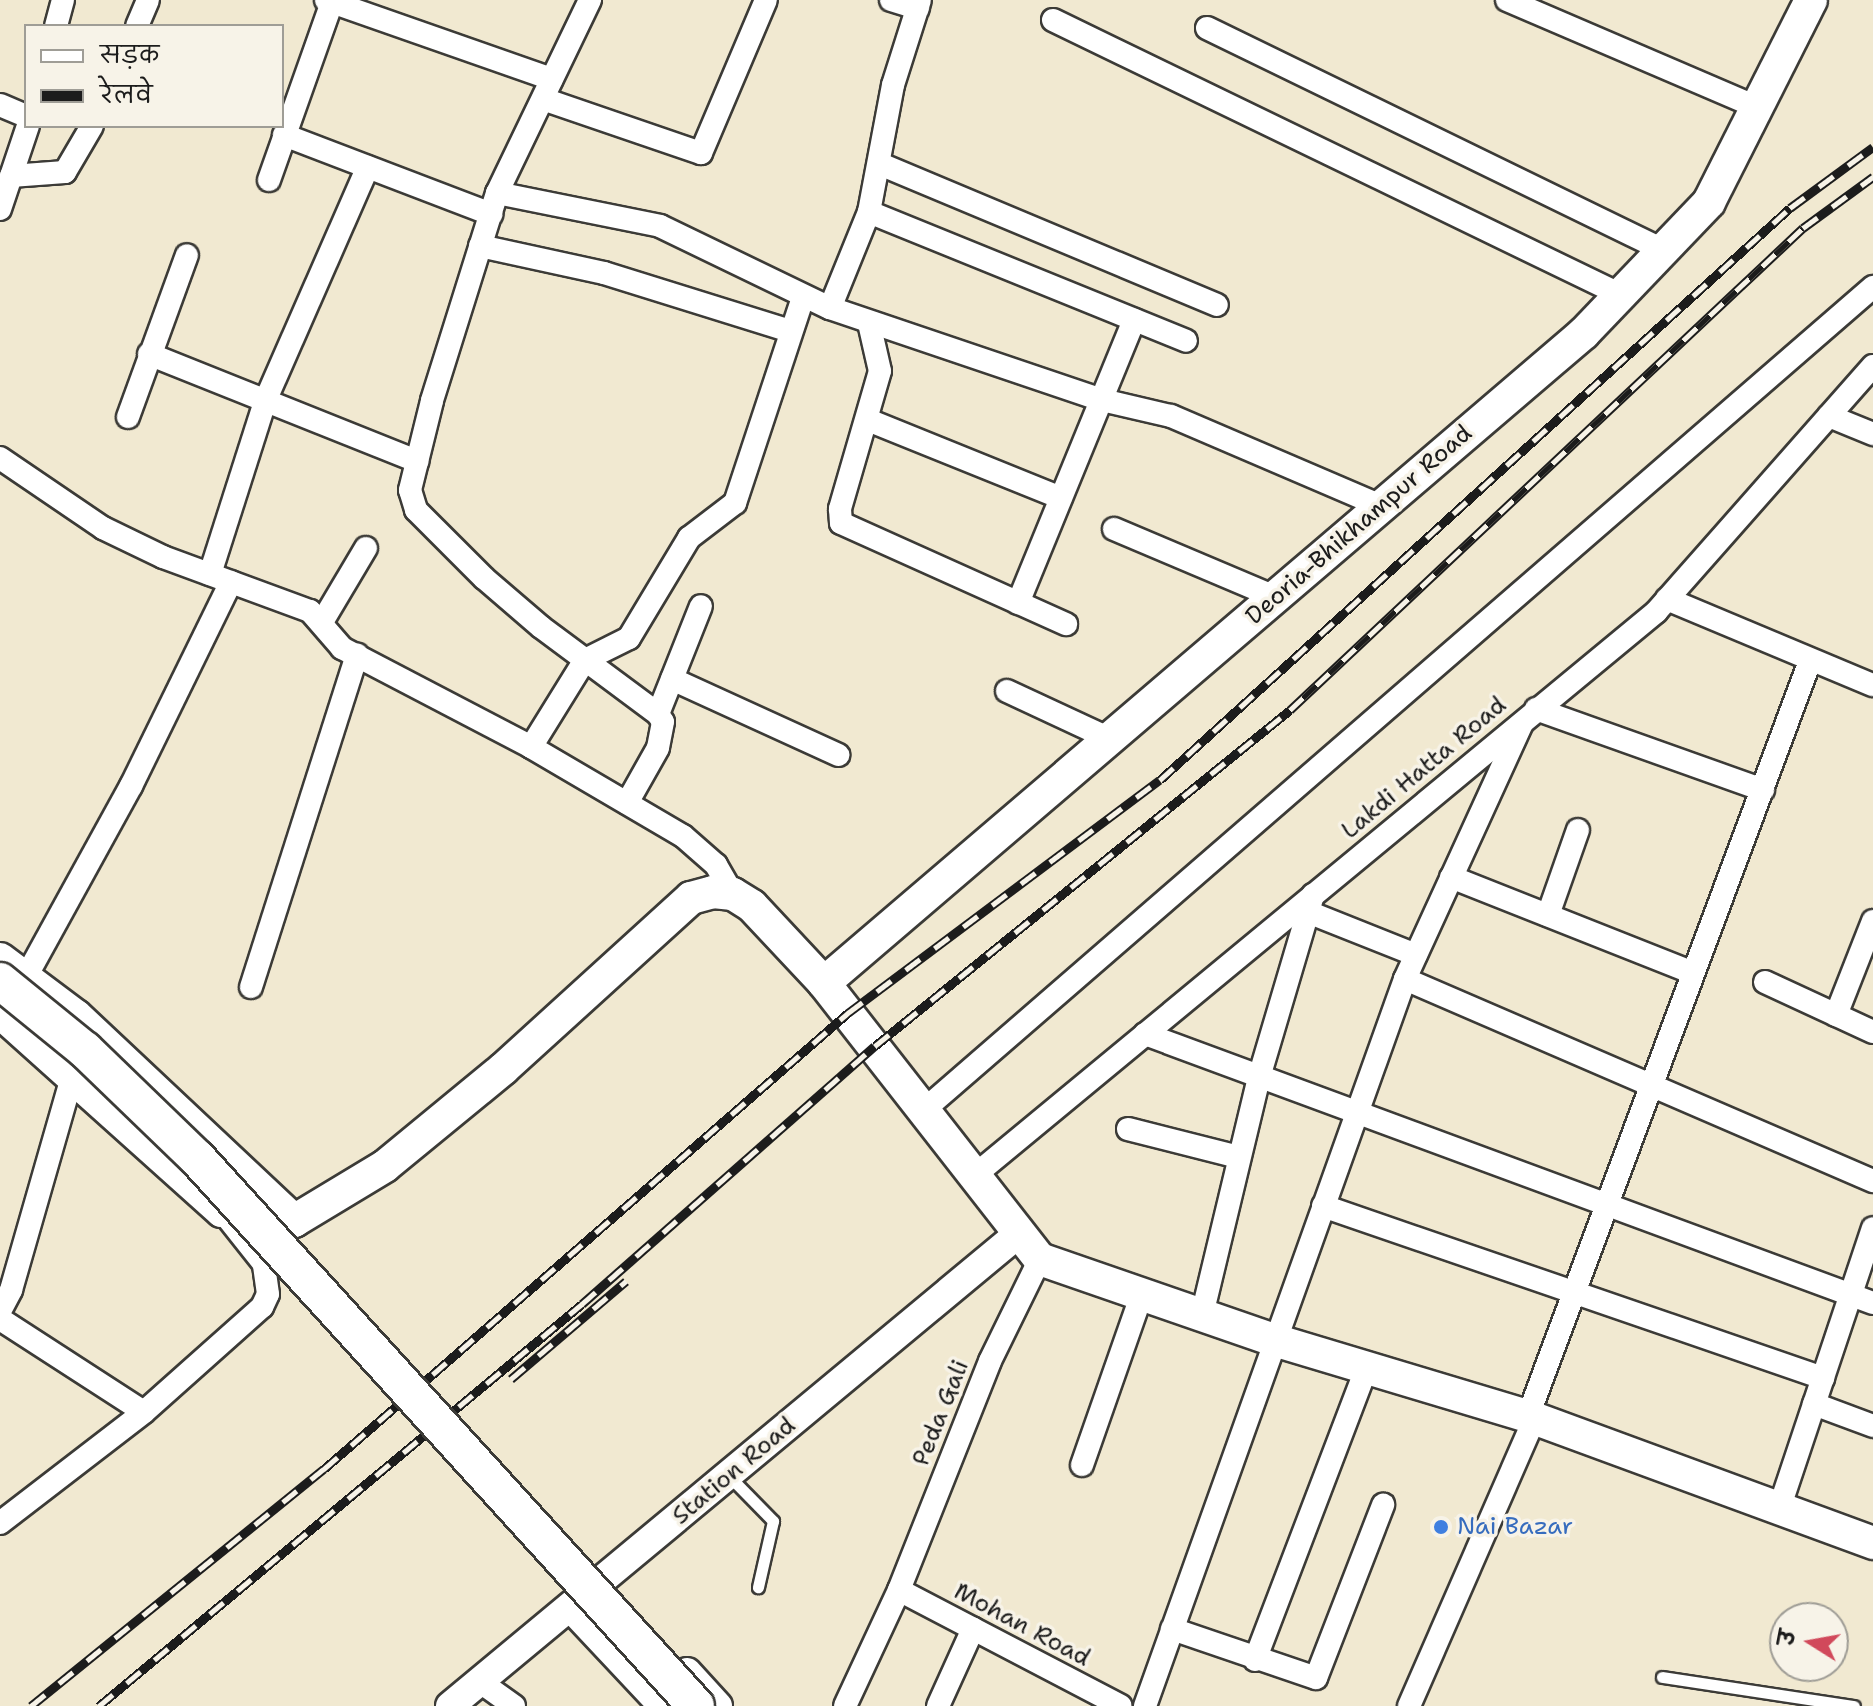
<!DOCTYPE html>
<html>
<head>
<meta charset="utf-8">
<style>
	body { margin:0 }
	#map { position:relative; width:1873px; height:1706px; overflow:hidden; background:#f1e9d1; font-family:"Shantell Sans","Playpen Sans Deva",sans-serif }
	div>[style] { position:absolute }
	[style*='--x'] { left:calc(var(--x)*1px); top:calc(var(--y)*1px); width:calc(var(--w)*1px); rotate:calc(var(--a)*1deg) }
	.roads { filter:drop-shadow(2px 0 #3c3b37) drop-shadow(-2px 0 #3c3b37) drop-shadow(0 2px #3c3b37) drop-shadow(0 -2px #3c3b37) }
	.service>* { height:11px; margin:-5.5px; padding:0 5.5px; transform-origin:5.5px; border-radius:5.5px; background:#fff }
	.minor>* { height:22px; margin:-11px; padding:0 11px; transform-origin:11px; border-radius:11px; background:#fff }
	.tertiary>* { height:28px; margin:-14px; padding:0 14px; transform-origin:14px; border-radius:14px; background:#fff }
	.secondary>* { height:32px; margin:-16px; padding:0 16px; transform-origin:16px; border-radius:16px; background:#fff }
	.rail>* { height:9px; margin-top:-4.5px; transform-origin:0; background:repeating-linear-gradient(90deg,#f7f3e8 0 18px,#1c1c1c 0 36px); box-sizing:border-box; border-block:2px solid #1c1c1c }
	.bridges { filter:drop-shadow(2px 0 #3c3b37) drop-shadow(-2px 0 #3c3b37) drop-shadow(0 2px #3c3b37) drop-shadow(0 -2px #3c3b37) }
	.primary-bridge>* { height:36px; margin:-18px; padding:0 18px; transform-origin:18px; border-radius:18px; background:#fff }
	.dots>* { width:22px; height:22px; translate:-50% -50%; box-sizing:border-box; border:4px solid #f7f3e8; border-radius:50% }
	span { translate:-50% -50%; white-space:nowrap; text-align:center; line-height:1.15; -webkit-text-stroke:7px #f7f3e8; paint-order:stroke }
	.street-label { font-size:24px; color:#1c1c1c }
	.shop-label { font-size:24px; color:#366cbe }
	.left { translate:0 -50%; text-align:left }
	.legend { position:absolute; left:24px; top:24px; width:260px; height:104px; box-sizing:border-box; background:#f7f3e8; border:2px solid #9f9d96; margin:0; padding:10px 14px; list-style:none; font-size:24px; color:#1c1c1c }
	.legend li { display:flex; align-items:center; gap:16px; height:40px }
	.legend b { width:40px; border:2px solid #9f9d96 }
	.north { position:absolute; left:1769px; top:1602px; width:80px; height:80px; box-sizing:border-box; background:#f7f3e8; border:2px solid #9f9d96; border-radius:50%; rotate:281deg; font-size:22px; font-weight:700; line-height:32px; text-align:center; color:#1c1c1c }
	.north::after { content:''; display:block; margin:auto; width:28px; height:36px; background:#d1495b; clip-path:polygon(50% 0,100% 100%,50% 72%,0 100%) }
</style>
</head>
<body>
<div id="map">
	<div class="roads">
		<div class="service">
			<i style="--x:729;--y:1476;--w:63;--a:45.6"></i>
			<i style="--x:773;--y:1521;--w:68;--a:102.8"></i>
			<i style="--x:1662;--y:1677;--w:194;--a:8.6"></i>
		</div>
		<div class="minor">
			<i style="--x:326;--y:0;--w:239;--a:19.3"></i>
			<i style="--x:590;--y:0;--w:214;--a:115.7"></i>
			<i style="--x:497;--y:193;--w:218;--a:107.4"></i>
			<i style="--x:432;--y:401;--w:92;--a:103.9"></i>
			<i style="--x:410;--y:490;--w:21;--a:73"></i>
			<i style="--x:416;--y:510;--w:96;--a:45"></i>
			<i style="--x:484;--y:578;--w:75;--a:40.7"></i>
			<i style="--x:541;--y:627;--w:146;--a:36.6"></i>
			<i style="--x:658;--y:714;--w:9;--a:58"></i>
			<i style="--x:663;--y:722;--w:26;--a:101"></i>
			<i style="--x:658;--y:748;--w:63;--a:119.4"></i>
			<i style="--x:891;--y:0;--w:28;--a:17"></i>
			<i style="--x:1507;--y:0;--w:272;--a:23.2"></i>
			<i style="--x:1053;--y:20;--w:631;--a:25.83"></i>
			<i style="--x:56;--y:26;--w:27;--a:-75"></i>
			<i style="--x:137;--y:26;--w:28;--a:-67"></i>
			<i style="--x:1207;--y:28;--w:507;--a:25.96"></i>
			<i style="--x:543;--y:99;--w:167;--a:18.9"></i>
			<i style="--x:701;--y:153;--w:166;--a:-67"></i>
			<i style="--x:0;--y:105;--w:28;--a:23"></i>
			<i style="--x:284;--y:135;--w:222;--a:20.9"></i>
			<i style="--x:880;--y:164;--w:365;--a:22.7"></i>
			<i style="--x:11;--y:176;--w:54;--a:-4.2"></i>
			<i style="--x:65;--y:172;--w:53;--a:-59.6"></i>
			<i style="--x:269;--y:180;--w:189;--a:-70.5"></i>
			<i style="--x:497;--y:193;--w:166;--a:11.4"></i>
			<i style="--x:660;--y:226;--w:189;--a:25.8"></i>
			<i style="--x:830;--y:308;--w:287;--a:18.7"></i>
			<i style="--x:1102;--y:400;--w:71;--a:13.1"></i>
			<i style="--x:1171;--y:416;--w:228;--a:23.2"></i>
			<i style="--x:0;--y:209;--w:88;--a:-71.4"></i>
			<i style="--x:869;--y:212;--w:342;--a:22.1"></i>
			<i style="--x:480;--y:246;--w:127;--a:12.3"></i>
			<i style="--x:604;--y:273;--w:195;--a:17.3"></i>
			<i style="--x:830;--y:308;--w:104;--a:-67.9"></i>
			<i style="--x:869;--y:212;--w:129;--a:-79.3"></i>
			<i style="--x:893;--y:85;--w:89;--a:-72.4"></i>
			<i style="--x:869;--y:323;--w:49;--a:77.1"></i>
			<i style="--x:880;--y:371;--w:144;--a:106.2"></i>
			<i style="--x:840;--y:509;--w:14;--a:86"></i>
			<i style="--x:841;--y:523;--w:247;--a:24.2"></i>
			<i style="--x:149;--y:354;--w:289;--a:21.8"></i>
			<i style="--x:1829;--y:416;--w:48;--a:22.2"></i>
			<i style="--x:128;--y:417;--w:172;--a:-70"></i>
			<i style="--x:868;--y:420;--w:208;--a:22"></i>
			<i style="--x:0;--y:458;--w:125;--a:34.2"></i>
			<i style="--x:103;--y:528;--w:67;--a:25.8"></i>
			<i style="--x:163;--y:557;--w:157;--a:20.2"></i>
			<i style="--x:310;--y:611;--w:49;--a:49.1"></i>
			<i style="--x:342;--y:648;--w:213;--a:27.6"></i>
			<i style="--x:531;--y:747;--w:176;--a:30.4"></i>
			<i style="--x:683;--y:836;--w:44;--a:41.3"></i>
			<i style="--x:716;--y:865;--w:34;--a:60"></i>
			<i style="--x:1114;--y:529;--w:175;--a:22.9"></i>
			<i style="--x:210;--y:574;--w:184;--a:-72.3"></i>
			<i style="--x:266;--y:399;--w:253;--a:-66.3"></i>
			<i style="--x:1667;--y:599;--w:223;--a:22.7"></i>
			<i style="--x:1018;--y:603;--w:306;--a:-67.7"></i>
			<i style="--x:322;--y:622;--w:86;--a:-59.3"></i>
			<i style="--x:672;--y:679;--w:183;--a:24.5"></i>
			<i style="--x:1007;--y:691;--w:114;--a:25"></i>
			<i style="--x:1536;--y:709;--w:241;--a:19.6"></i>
			<i style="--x:658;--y:714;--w:116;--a:-68.3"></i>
			<i style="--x:531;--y:747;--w:102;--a:-58.2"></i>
			<i style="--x:585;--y:660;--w:49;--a:-26.6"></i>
			<i style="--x:629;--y:638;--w:117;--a:-59"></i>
			<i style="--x:689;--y:538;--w:58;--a:-37.3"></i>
			<i style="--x:735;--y:503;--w:217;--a:-71.7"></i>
			<i style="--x:1451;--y:877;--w:260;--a:21.6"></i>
			<i style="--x:1308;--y:912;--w:116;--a:21.7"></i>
			<i style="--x:1548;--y:915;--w:90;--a:-70.6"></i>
			<i style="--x:27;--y:975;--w:216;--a:-61.2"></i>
			<i style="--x:131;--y:786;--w:227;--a:-63.9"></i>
			<i style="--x:1405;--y:979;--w:510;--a:23.35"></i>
			<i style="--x:1765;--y:982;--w:119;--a:24.8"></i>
			<i style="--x:251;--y:987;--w:349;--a:-72.3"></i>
			<i style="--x:1836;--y:1015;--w:101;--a:-68.5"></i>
			<i style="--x:1145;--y:1034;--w:776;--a:20.28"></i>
			<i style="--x:925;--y:1109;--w:1255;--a:-40.93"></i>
			<i style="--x:1128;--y:1129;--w:114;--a:14.2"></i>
			<i style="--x:975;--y:1175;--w:884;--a:-39.58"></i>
			<i style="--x:1656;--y:612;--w:328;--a:-48.6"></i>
			<i style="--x:1323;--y:1206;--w:529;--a:18.98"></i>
			<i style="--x:0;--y:1311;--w:24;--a:-62"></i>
			<i style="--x:11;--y:1290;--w:222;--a:-74"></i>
			<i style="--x:1202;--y:1315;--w:248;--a:-76.5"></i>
			<i style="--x:1260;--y:1074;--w:187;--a:-73.5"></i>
			<i style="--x:0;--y:1319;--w:171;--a:32.9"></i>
			<i style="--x:1814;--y:1404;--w:63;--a:20.4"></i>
			<i style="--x:1528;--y:1416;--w:806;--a:-69.52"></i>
			<i style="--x:1082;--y:1465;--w:181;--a:-70.7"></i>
			<i style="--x:1779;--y:1509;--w:296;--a:-71.5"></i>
			<i style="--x:0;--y:1523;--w:182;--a:-37.6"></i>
			<i style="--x:144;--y:1412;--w:158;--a:-41.7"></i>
			<i style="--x:262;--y:1307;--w:14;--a:-65"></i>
			<i style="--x:268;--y:1294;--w:30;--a:-98"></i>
			<i style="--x:264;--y:1264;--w:68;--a:-128.4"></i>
			<i style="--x:899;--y:1590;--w:250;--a:27.6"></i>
			<i style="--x:1172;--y:1629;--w:152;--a:18.8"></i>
			<i style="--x:1316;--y:1678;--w:186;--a:-68.8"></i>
			<i style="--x:1255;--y:1660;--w:314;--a:-69.1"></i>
			<i style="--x:479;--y:1681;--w:43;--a:35.5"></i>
			<i style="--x:845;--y:1706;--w:128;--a:-65"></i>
			<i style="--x:899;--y:1590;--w:246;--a:-68.3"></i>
			<i style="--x:990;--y:1361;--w:114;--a:-63.9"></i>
			<i style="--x:938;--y:1706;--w:85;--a:-65.6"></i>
			<i style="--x:1145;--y:1706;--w:772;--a:-70.32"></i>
			<i style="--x:1405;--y:979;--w:281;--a:-65.4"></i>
			<i style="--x:1409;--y:1706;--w:314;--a:-66.4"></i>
		</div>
		<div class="tertiary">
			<i style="--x:570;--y:1607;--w:136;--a:46.8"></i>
			<i style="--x:687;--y:1672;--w:46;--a:47.6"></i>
			<i style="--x:450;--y:1706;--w:737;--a:-39.72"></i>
		</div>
		<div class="secondary">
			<i style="--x:0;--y:959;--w:95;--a:36.9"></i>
			<i style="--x:76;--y:1016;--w:299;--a:43.2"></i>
			<i style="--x:824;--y:983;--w:1000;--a:-40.54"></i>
			<i style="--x:1584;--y:333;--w:181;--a:-46.3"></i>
			<i style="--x:1709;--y:202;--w:226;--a:-63.2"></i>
			<i style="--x:0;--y:1012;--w:298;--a:41.9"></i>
			<i style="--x:222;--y:1211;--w:73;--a:7.9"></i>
			<i style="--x:294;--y:1221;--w:106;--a:-31.1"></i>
			<i style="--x:385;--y:1166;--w:153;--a:-39.4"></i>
			<i style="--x:503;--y:1069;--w:254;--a:-42.3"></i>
			<i style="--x:691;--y:898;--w:23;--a:-15"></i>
			<i style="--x:713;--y:892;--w:20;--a:6"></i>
			<i style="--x:733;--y:894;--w:22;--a:32"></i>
			<i style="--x:752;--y:906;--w:105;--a:46.9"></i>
			<i style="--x:824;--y:983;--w:350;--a:52"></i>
			<i style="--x:1040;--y:1259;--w:248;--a:19.1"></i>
			<i style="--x:1274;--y:1340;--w:265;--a:16.7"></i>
			<i style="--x:1528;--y:1416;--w:368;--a:20.2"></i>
		</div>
	</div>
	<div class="rail">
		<i style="--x:511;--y:1379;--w:151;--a:-40.4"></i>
		<i style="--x:31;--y:1706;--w:377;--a:-39"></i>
		<i style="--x:324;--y:1469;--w:695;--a:-41.03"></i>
		<i style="--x:848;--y:1013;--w:389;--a:-36.8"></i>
		<i style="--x:1160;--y:780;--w:851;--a:-42.24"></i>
		<i style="--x:1790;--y:208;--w:103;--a:-36.3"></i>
		<i style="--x:99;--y:1706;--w:628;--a:-39.77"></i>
		<i style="--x:582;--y:1304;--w:390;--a:-41.4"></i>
		<i style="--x:875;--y:1046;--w:534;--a:-38.99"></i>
		<i style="--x:1290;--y:710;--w:704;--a:-43.22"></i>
		<i style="--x:1803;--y:228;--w:87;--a:-36.1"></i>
	</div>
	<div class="bridges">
		<div class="primary-bridge">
			<i style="--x:0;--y:981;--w:109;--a:39.1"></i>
			<i style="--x:85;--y:1050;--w:156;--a:44"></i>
			<i style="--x:197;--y:1158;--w:741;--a:47.68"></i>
		</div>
	</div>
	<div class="dots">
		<i style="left:1441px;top:1527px;background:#3f7fe0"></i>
	</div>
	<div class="street-label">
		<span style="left:1359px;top:525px;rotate:-41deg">Deoria-Bhikhampur Road</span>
		<span style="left:1424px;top:768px;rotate:-40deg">Lakdi Hatta Road</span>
		<span style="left:941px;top:1413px;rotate:-68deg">Peda Gali</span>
		<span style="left:734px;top:1471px;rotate:-40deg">Station Road</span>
		<span style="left:1022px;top:1625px;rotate:28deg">Mohan Road</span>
	</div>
	<div class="shop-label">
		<span class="left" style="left:1457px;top:1527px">Nai Bazar</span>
	</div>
	<ul class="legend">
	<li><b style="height:10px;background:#fff"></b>सड़क</li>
	<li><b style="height:10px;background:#1c1c1c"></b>रेलवे</li>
	</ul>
	<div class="north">उ</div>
</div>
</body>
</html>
